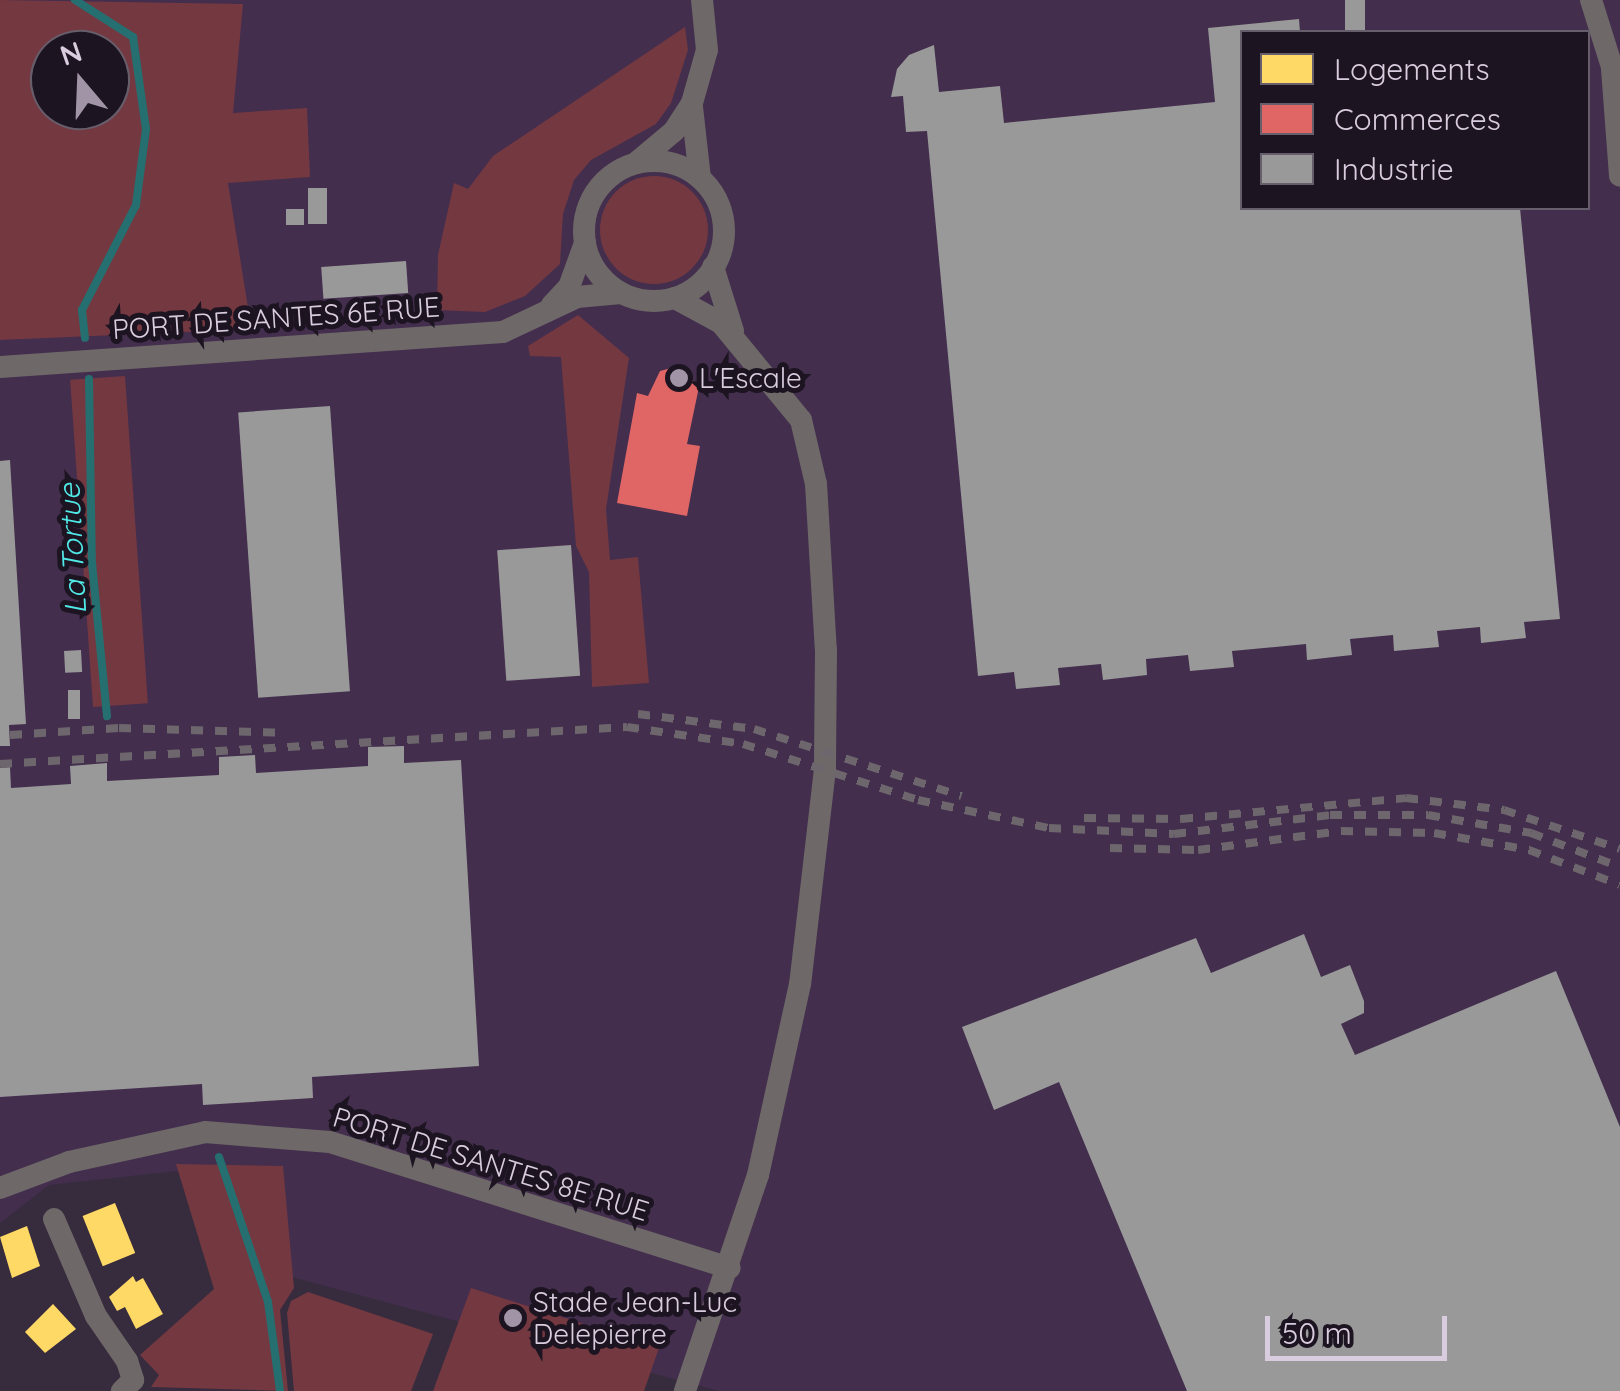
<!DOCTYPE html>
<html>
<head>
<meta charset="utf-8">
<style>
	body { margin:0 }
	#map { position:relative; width:1620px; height:1391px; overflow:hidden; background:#372c3d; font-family:Quicksand,sans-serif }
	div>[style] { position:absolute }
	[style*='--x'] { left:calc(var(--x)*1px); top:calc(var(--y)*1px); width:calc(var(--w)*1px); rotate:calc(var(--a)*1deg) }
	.built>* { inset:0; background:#432e4d }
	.green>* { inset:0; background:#743841; transform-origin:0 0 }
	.round { border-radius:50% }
	.homes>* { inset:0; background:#ffd966; transform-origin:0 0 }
	.shops>* { inset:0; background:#e06666 }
	.industry>* { inset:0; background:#999; transform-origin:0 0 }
	.stream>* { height:8px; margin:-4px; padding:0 4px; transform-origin:4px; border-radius:4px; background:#266f70 }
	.minor>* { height:22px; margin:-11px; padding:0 11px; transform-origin:11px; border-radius:11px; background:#6e6968 }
	.minor>.ring { margin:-11px; padding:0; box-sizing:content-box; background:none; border:22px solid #6e6968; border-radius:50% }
	.rail>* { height:8px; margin-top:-4px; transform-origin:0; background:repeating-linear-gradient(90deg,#6d666c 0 12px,transparent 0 24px) }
	.dots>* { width:28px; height:28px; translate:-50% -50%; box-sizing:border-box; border:5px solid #1c1420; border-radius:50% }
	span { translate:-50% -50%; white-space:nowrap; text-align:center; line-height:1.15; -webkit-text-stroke:10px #1c1420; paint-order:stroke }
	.street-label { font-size:28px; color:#d8ccde }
	.poi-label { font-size:28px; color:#d8ccde }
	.left { translate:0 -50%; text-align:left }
	.water-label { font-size:30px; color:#51e9e7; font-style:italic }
	.legend { position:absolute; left:1240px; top:30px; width:350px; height:180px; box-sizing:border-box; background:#1c1420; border:2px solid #675e6c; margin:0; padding:12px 18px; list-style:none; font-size:30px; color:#d8ccde }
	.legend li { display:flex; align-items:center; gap:20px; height:50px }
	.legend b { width:50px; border:2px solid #675e6c }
	.north { position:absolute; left:30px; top:30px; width:100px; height:100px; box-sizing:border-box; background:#1c1420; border:2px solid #675e6c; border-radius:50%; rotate:341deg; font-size:28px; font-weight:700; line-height:40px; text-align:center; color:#d8ccde }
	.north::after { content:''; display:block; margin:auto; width:35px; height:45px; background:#a094a6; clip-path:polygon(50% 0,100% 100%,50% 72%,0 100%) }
	.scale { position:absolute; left:1265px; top:1316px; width:182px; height:45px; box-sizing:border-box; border:5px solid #d8ccde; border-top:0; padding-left:12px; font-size:30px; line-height:35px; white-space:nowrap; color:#d8ccde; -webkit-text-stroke:8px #1c1420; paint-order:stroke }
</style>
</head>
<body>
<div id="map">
	<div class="built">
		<i style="clip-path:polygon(evenodd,0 0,1620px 0,1620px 1391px,719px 1391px,239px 1263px,186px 1170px,49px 1185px,0 1223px,0 0,1242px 32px,1588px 32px,1588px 208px,1242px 208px,1242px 32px,0 0,50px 50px,110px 50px,110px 110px,50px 110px,50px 50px)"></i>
	</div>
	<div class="green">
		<i style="clip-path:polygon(evenodd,0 0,243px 4px,233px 113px,307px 108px,310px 177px,228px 183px,250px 320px,232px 330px,0 340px,0 0,50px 50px,110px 50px,110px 110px,50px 110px,50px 50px)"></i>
		<i style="clip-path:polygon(685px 27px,688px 50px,671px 103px,656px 124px,591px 160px,574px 180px,563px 214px,560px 264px,525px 296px,485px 312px,437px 310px,438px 255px,454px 183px,468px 189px,493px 156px)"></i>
		<i class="round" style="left:600px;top:176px;width:108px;height:108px"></i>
		<i style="clip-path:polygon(578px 315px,629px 358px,606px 509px,610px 560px,638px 557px,649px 683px,592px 687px,589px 572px,576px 546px,561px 357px,530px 356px,528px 346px)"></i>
		<i style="left:125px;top:376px;width:328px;height:55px;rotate:86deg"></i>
		<i style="clip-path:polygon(176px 1164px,283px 1166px,294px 1288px,280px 1310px,288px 1391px,151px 1387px,159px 1375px,140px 1355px,214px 1289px)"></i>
		<i style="clip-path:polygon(471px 1288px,659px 1348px,644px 1391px,433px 1391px)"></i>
		<i style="clip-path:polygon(308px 1292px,433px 1334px,411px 1391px,294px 1391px,287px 1313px,291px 1301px)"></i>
	</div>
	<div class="homes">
		<i style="left:115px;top:1203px;width:54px;height:35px;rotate:68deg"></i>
		<i style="clip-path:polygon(27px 1226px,40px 1266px,12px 1278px,0 1237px)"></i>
		<i style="clip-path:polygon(133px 1276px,136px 1282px,143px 1278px,163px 1314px,136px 1329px,125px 1307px,117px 1311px,109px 1297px)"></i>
		<i style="clip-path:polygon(53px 1304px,76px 1329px,45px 1353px,25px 1332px)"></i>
	</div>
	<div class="shops">
		<i style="clip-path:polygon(679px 366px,699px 387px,687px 444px,700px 446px,687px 516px,617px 503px,637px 393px,648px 396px,660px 371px)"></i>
	</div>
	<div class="industry">
		<i style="left:1345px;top:0;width:20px;height:32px"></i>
		<i style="clip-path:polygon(1299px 19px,1300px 32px,1242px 32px,1242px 208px,1520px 208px,1560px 619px,1524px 622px,1526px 638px,1481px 643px,1480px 627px,1437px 631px,1439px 647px,1394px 651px,1393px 635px,1350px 639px,1352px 655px,1307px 660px,1306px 644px,1232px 651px,1234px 667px,1190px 671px,1188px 655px,1146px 659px,1147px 675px,1103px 680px,1101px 664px,1058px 668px,1060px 685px,1016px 689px,1014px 672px,978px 676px,927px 131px,906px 132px,903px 96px,891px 97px,897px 69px,909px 55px,934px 45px,939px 92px,1000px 86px,1004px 123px,1215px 102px,1208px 28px)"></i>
		<i style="left:308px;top:188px;width:19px;height:36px"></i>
		<i style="left:286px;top:209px;width:18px;height:16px"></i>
		<i style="left:406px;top:261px;width:32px;height:85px;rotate:86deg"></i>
		<i style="left:330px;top:406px;width:286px;height:92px;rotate:86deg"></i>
		<i style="clip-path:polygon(10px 460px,26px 724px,9px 725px,10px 746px,0 746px,0 461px)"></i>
		<i style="left:571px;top:545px;width:131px;height:74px;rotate:86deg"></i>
		<i style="left:81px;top:650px;width:22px;height:17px;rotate:87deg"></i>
		<i style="left:68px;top:690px;width:12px;height:29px"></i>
		<i style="clip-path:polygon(404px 746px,404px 763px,461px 760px,479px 1066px,312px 1077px,313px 1098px,203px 1105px,202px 1084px,0 1097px,0 768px,10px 767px,11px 788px,71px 784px,70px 766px,107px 763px,107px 781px,219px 775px,219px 757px,255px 755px,256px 773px,368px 766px,368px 747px)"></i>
		<i style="clip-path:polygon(1304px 934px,1321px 977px,1350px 965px,1364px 1001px,1364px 1013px,1341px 1024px,1355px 1055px,1556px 971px,1620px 1127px,1620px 1391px,1187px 1391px,1059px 1082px,994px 1110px,962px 1027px,1196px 938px,1211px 973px)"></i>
	</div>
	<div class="stream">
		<i style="--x:75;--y:0;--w:69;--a:32.5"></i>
		<i style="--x:133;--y:37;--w:93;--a:82"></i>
		<i style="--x:146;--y:129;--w:77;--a:97.5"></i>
		<i style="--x:136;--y:205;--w:118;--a:117.2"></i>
		<i style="--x:82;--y:310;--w:28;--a:84"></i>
		<i style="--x:89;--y:379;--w:184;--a:89.1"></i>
		<i style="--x:92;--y:563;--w:154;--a:84.4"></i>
		<i style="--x:219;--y:1157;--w:153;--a:71.3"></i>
		<i style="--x:268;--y:1302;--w:90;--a:82.3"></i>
	</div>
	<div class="minor">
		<i style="--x:1591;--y:0;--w:84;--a:72.6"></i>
		<i style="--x:1612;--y:69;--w:107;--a:85.7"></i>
		<i style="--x:692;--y:107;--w:71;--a:83.6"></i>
		<i class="ring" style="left:584px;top:161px;width:118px;height:118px"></i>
		<i style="--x:636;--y:163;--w:50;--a:-40.1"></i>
		<i style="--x:674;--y:131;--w:33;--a:-57"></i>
		<i style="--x:692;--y:103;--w:55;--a:-74.2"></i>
		<i style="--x:707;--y:50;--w:50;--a:-95.7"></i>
		<i style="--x:713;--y:267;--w:67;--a:72.6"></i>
		<i style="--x:675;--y:298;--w:52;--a:28.5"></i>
		<i style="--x:721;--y:323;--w:126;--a:50.5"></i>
		<i style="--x:801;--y:420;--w:66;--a:76.8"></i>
		<i style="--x:816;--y:484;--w:166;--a:86.6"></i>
		<i style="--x:826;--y:650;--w:119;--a:90.5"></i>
		<i style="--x:825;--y:769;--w:216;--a:96.6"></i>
		<i style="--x:800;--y:984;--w:196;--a:102.4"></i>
		<i style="--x:758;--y:1175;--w:228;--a:108.7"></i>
		<i style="--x:552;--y:305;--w:25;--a:-47"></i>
		<i style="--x:569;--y:287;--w:47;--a:-70"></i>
		<i style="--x:0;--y:367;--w:504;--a:-3.98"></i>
		<i style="--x:503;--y:332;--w:82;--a:-25.3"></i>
		<i style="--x:577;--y:297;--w:44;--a:-5.2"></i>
		<i style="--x:0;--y:1188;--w:74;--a:-20.6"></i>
		<i style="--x:69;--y:1162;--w:139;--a:-12.4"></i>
		<i style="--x:205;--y:1132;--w:125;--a:4.6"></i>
		<i style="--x:330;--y:1142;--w:419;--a:17.5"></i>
		<i style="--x:54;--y:1219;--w:106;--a:66.6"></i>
		<i style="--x:96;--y:1316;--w:55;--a:55.4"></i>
		<i style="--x:127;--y:1361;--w:20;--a:72"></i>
		<i style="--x:133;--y:1380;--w:16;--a:135"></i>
	</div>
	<div class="rail">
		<i style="--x:638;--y:714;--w:117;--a:7.4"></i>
		<i style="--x:754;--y:729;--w:218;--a:17.9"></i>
		<i style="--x:10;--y:735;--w:109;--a:-3.7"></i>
		<i style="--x:119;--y:728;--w:164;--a:1.7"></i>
		<i style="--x:0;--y:764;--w:628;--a:-3.38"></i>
		<i style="--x:627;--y:727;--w:117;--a:8.3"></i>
		<i style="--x:743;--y:744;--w:184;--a:17.7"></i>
		<i style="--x:918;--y:800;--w:134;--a:12.1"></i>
		<i style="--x:1049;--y:828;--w:125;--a:2.7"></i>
		<i style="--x:1174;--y:834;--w:157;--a:-6.9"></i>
		<i style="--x:1330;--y:815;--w:98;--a:0"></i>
		<i style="--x:1428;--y:815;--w:105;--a:9.9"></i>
		<i style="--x:1531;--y:833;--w:95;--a:20.9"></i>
		<i style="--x:1084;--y:818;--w:97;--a:0.6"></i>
		<i style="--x:1181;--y:819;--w:226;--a:-5.3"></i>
		<i style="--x:1406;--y:798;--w:99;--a:7"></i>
		<i style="--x:1504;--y:810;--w:122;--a:18.6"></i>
		<i style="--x:1110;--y:848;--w:88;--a:1.3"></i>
		<i style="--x:1198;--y:850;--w:144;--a:-7.6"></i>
		<i style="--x:1341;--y:831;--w:93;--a:1.2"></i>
		<i style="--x:1434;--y:833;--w:97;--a:10.1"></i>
		<i style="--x:1529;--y:850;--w:97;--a:21"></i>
	</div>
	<div class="dots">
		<i style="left:679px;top:378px;background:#a094a6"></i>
		<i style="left:513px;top:1318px;background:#a094a6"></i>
	</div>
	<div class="street-label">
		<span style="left:276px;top:318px;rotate:-4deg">PORT DE SANTES 6E RUE</span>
		<span style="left:491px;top:1164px;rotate:17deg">PORT DE SANTES 8E RUE</span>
	</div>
	<div class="poi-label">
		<span class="left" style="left:699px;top:378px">L'Escale</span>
		<span class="left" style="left:533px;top:1318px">Stade Jean-Luc<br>Delepierre</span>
	</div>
	<div class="water-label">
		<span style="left:72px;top:549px;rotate:-93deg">La Tortue</span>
	</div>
	<ul class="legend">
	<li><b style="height:28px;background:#ffd966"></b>Logements</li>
	<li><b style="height:28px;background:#e06666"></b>Commerces</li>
	<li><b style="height:28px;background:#999"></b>Industrie</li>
	</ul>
	<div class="north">N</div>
	<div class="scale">50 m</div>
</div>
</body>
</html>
